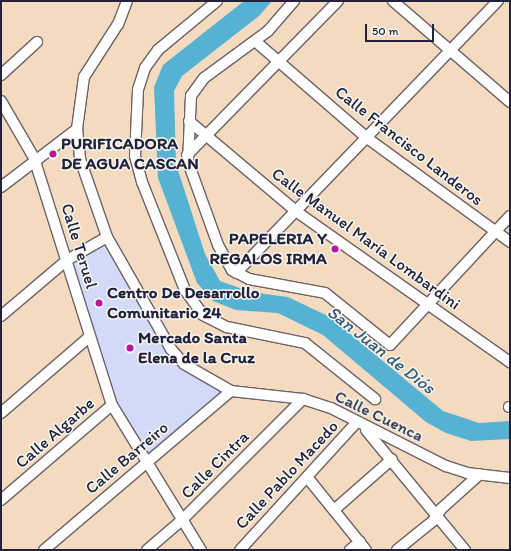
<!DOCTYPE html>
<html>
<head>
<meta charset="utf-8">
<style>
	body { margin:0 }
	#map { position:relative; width:511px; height:551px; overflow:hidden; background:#f4dabe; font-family:Itim,sans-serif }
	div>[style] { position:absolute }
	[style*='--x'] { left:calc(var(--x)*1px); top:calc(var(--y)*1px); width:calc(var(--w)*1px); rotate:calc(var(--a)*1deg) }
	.built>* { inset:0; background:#d2d9f9 }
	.water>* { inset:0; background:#55b2d3 }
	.roads { filter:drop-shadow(1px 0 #6c6269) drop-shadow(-1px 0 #6c6269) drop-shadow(0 1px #6c6269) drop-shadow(0 -1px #6c6269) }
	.street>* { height:10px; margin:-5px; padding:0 5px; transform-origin:5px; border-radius:5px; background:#fff }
	.dots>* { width:11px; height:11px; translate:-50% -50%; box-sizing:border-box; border:2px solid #f6f6f2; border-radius:50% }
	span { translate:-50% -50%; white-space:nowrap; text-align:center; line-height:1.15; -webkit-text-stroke:3px #f6f6f2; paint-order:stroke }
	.poi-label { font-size:17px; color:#22223b; font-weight:700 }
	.left { translate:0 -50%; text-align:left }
	.right { translate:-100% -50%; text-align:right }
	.street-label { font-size:17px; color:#22223b }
	.water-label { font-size:18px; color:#365c78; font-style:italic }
	.frame { position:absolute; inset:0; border:2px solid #22223b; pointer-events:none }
	.scale { position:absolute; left:365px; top:24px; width:69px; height:18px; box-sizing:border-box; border:2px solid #22223b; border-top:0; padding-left:5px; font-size:12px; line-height:14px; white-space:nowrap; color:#22223b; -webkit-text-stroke:3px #f6f6f2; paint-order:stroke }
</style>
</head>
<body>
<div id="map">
	<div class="built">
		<i style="clip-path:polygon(106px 239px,173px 363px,225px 393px,148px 460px,113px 403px,68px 259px)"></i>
	</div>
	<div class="water">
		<i style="clip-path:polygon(244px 1px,272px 1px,259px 16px,182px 76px,174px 91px,176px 164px,205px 254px,220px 281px,251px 292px,288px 297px,330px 317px,443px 411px,479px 423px,510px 421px,510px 439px,471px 441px,446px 433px,426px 422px,323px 335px,278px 313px,236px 310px,213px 301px,197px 283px,158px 178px,154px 87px,163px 65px)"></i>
	</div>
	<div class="roads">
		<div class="street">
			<i style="--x:127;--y:1;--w:25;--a:111"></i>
			<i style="--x:118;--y:24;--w:63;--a:122.7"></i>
			<i style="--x:84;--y:77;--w:52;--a:97.7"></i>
			<i style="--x:77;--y:129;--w:30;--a:84"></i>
			<i style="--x:80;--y:159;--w:83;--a:70.9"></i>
			<i style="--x:107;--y:237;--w:129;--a:60.3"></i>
			<i style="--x:171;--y:349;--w:20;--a:49"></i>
			<i style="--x:184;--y:364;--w:54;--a:29.9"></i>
			<i style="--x:231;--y:391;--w:72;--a:6.3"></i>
			<i style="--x:303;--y:399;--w:29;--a:18"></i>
			<i style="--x:331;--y:408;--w:129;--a:26.8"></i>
			<i style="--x:446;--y:466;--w:22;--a:18"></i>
			<i style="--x:467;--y:473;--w:43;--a:6.6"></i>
			<i style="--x:217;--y:1;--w:77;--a:140.3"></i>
			<i style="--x:158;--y:50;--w:22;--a:126"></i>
			<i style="--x:145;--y:68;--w:23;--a:108"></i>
			<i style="--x:138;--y:90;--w:66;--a:92.6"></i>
			<i style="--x:135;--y:156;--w:27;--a:75"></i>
			<i style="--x:142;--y:182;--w:116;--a:68.3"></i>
			<i style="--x:185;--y:290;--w:31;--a:54"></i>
			<i style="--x:203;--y:315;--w:27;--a:27"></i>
			<i style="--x:227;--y:327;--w:80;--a:11.6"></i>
			<i style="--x:305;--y:343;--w:90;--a:38.7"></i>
			<i style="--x:294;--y:1;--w:40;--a:131"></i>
			<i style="--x:268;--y:31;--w:79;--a:143.7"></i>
			<i style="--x:204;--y:78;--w:22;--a:126"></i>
			<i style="--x:191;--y:96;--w:66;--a:92.6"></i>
			<i style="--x:188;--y:162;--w:88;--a:70.1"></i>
			<i style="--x:218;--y:245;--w:29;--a:61"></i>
			<i style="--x:232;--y:270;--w:19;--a:28"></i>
			<i style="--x:249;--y:279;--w:77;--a:10.4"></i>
			<i style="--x:325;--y:293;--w:83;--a:38.7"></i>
			<i style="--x:390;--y:345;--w:176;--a:-47.1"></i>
			<i style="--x:393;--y:1;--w:155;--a:40.8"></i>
			<i style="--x:255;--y:41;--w:148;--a:40.9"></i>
			<i style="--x:367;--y:138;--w:177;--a:36"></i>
			<i style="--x:1;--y:75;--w:49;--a:-42.5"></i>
			<i style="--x:1;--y:101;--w:66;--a:59.9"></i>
			<i style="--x:34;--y:158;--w:259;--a:72.5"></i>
			<i style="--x:112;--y:405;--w:170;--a:58.5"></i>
			<i style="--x:189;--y:121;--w:141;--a:40.1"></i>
			<i style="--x:297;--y:212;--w:261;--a:35.2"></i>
			<i style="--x:187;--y:155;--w:216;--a:-45.6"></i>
			<i style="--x:1;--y:187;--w:96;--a:-37.3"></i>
			<i style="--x:236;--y:273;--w:378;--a:-46.1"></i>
			<i style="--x:1;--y:316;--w:87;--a:-40.3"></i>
			<i style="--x:67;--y:260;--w:46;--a:-29.9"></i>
			<i style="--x:509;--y:407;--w:1;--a:0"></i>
			<i style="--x:1;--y:413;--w:116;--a:-40.8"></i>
			<i style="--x:366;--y:430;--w:156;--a:50.5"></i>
			<i style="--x:307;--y:477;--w:94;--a:51.1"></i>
			<i style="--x:1;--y:500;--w:146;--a:-40.6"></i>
			<i style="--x:334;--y:510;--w:77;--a:-41.3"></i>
			<i style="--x:44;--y:550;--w:245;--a:-40.4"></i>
			<i style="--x:147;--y:550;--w:48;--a:-40.7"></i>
			<i style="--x:183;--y:519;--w:170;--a:-45"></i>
			<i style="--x:240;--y:550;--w:173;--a:-47.6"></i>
			<i style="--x:350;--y:550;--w:13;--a:-39"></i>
			<i style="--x:397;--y:550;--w:46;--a:-38.9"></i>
			<i style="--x:433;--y:521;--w:14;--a:-56"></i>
			<i style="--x:441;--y:509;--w:52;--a:-41.9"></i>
		</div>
	</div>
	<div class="dots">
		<i style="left:53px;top:154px;background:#b5179e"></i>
		<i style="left:335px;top:249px;background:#b5179e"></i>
		<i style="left:99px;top:303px;background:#b5179e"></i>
		<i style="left:130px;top:348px;background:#b5179e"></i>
	</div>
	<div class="poi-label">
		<span class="left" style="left:61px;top:154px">PURIFICADORA<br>DE AGUA CASCAN</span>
		<span class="right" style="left:327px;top:249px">PAPELERIA Y<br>REGALOS IRMA</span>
		<span class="left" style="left:107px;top:303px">Centro De Desarrollo<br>Comunitario 24</span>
		<span class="left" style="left:138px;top:348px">Mercado Santa<br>Elena de la Cruz</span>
	</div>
	<div class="street-label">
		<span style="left:409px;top:146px;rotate:38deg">Calle Francisco Landeros</span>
		<span style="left:366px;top:239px;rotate:36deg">Calle Manuel María Lombardini</span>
		<span style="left:79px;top:246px;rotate:73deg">Calle Teruel</span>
		<span style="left:379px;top:416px;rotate:26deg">Calle Cuenca</span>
		<span style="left:55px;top:433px;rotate:-41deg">Calle Algarbe</span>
		<span style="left:127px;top:458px;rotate:-40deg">Calle Barreiro</span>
		<span style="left:215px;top:465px;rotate:-45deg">Calle Cintra</span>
		<span style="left:287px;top:475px;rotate:-47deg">Calle Pablo Macedo</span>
	</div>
	<div class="water-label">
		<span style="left:381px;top:350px;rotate:38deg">San Juan de Diós</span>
	</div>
	<div class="frame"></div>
	<div class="scale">50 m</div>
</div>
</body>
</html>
